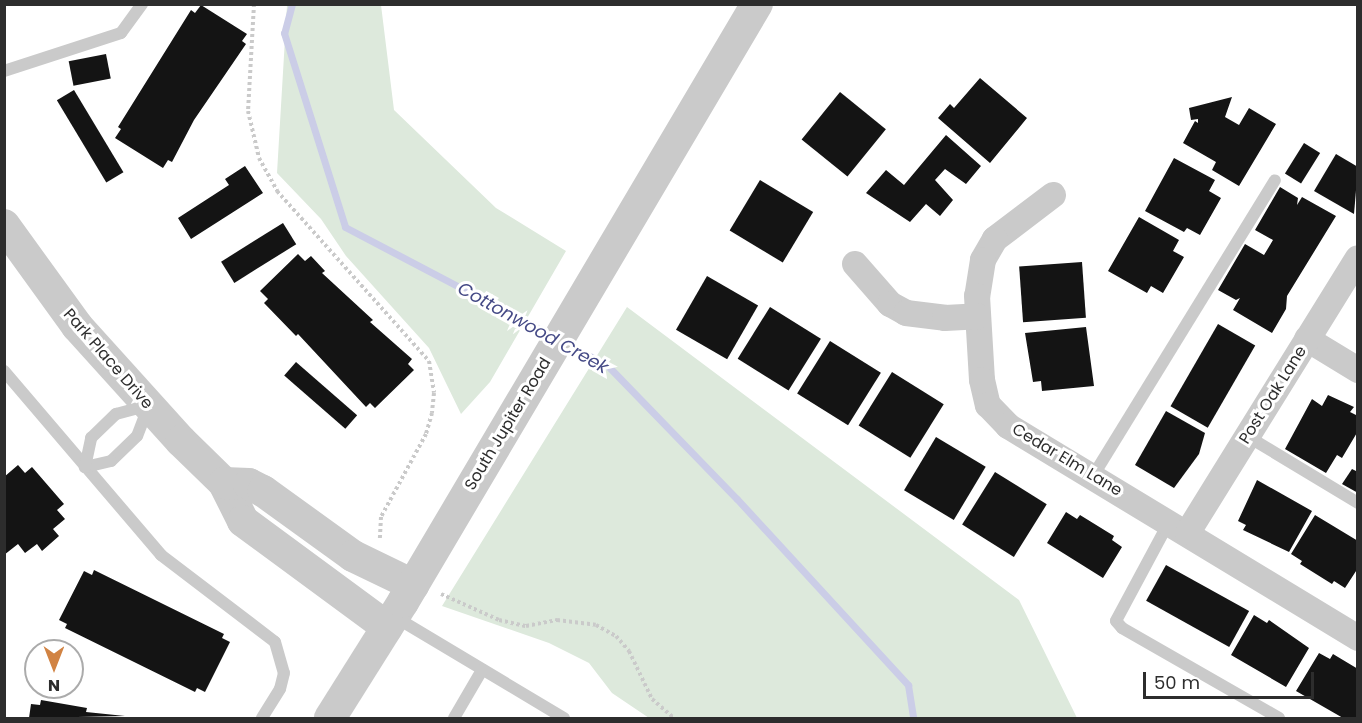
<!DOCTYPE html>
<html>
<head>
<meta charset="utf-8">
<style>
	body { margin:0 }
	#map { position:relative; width:1362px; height:723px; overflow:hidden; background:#fff; font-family:Poppins,sans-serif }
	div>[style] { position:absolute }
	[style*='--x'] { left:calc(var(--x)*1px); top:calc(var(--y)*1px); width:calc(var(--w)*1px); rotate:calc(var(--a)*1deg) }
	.green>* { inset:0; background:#dde9dc }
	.stream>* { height:7px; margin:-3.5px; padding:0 3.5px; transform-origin:3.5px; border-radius:3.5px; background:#cbcde7 }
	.building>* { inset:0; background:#141414; transform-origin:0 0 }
	.path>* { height:4px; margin-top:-2px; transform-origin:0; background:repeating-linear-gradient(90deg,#cacaca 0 3px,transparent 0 6px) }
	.service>* { height:12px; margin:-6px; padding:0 6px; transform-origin:6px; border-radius:6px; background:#cacaca }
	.minor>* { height:26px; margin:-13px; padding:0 13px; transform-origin:13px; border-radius:13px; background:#cacaca }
	.tertiary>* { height:32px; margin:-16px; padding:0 16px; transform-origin:16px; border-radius:16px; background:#cacaca }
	span { translate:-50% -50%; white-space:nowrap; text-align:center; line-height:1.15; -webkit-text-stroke:6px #fff; paint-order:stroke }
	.street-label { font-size:16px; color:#2d2d2d }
	.water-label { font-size:18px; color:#454a86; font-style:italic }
	.frame { position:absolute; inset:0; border:6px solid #2d2d2d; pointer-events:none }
	.north { position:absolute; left:24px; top:639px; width:60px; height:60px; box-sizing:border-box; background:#fff; border:2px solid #ababab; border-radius:50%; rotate:180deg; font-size:16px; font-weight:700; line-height:24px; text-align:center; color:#2d2d2d }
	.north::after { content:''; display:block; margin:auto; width:21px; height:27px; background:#d18343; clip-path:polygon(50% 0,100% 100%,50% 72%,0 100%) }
	.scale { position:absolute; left:1143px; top:672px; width:171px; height:27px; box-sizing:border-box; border:3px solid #2d2d2d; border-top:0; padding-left:8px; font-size:18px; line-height:21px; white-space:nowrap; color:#2d2d2d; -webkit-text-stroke:4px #fff; paint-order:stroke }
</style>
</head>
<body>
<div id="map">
	<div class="green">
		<i style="clip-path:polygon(287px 5px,381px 5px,394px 110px,496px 208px,566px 251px,490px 382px,461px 414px,429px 348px,346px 256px,321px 219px,277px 173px)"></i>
		<i style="clip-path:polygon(627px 307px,1019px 600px,1077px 718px,649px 718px,612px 693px,589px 663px,549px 643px,442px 606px)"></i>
	</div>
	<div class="stream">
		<i style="--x:292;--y:4;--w:30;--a:105"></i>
		<i style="--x:284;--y:33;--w:203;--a:72.5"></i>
		<i style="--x:345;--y:227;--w:233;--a:27.7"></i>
		<i style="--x:566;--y:343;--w:48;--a:28.7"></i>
		<i style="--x:608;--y:366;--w:185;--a:45.9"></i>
		<i style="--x:737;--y:499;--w:253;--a:47.4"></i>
		<i style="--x:908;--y:685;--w:33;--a:81"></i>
	</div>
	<div class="building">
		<i style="clip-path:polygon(201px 5px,247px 34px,242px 41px,246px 44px,194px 120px,172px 162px,168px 160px,163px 168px,115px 138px,121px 129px,118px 127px,191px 10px,195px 13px)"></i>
		<i style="left:106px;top:54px;width:25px;height:38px;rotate:79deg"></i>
		<i style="clip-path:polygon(980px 78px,1027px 118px,990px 163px,938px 118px,950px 104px,954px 108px)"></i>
		<i style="left:74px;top:90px;width:96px;height:20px;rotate:59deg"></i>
		<i style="left:840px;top:92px;width:59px;height:61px;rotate:39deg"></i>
		<i style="clip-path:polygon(1232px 97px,1225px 117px,1239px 125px,1249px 108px,1276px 124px,1239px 186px,1212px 170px,1216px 162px,1183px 143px,1195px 121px,1198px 123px,1198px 119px,1191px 120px,1189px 108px)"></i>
		<i style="clip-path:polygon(946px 135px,981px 166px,966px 184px,945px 169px,935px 180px,953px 200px,940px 216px,926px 204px,910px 222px,866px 193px,886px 170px,904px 185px)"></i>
		<i style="left:1304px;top:143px;width:19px;height:36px;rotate:32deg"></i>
		<i style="clip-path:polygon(1336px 154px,1358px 167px,1354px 214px,1314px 191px)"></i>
		<i style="clip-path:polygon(1174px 158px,1215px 180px,1209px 191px,1221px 198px,1200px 235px,1187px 228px,1184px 232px,1145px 211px)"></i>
		<i style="clip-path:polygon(245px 166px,263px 193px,191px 239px,178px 218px,229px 185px,225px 179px)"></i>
		<i style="left:760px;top:180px;width:62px;height:59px;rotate:31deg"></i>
		<i style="clip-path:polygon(1280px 187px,1298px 198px,1297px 205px,1302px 197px,1336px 216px,1287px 296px,1286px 309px,1272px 333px,1233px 310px,1240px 298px,1236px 300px,1218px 290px,1245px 244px,1264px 255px,1273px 240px,1255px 230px)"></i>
		<i style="clip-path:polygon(1139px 217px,1179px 240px,1173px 251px,1184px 257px,1163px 293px,1151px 286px,1147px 293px,1108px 271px)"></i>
		<i style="left:283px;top:223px;width:25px;height:73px;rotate:58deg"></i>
		<i style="clip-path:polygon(298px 254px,305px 261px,311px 256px,325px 271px,322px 273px,373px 320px,370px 322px,412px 359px,408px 364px,414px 370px,375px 408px,370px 403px,366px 407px,298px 334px,296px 336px,264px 303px,268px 299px,260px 291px)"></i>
		<i style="left:1082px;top:262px;width:56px;height:63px;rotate:86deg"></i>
		<i style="left:707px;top:276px;width:59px;height:62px;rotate:30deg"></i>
		<i style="left:770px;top:307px;width:60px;height:61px;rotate:32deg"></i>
		<i style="left:1218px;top:324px;width:43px;height:95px;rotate:30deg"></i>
		<i style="clip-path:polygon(1086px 327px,1094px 386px,1042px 391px,1041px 381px,1033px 382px,1025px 333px)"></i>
		<i style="left:830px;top:341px;width:60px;height:62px;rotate:32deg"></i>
		<i style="left:296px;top:362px;width:81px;height:18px;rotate:41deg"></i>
		<i style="left:892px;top:372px;width:61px;height:63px;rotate:32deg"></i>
		<i style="clip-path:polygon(1328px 395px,1354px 407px,1350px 412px,1358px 416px,1358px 431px,1342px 458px,1337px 455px,1326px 473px,1285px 449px,1312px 399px,1322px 406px)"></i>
		<i style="clip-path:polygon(1166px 411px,1205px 433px,1199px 454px,1174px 488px,1135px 465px)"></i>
		<i style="left:936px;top:437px;width:58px;height:62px;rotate:31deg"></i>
		<i style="clip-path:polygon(18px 465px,25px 473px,32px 467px,64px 504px,57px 510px,65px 519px,53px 529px,59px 536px,42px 551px,37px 544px,25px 553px,18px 544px,4px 555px,4px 477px)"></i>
		<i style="clip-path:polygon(1352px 469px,1358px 472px,1358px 493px,1342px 484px)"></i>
		<i style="left:995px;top:472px;width:61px;height:62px;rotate:32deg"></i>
		<i style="clip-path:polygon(1257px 480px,1312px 511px,1289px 552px,1243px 530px,1246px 525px,1238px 521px)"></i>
		<i style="clip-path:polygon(1066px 512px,1077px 519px,1080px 515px,1114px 536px,1112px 540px,1122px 547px,1103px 578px,1047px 543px)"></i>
		<i style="clip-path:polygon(1315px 515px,1358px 541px,1358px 568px,1345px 588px,1334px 581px,1332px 584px,1300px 564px,1302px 561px,1291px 554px)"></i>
		<i style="left:1166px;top:565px;width:95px;height:41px;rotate:29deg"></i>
		<i style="clip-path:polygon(94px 570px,224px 634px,222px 638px,230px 642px,205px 692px,197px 688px,195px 692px,65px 628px,67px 624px,59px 620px,84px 571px,92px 575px)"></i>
		<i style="clip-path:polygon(1254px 615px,1267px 623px,1269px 620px,1309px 648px,1286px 687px,1231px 655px)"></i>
		<i style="clip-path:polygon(1319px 653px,1330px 659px,1333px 654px,1358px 669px,1358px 718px,1343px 718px,1296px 691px)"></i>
		<i style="clip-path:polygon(41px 700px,87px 708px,86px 712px,125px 716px,29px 718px,31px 704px,40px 705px)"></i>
	</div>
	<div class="path">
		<i style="--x:254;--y:4;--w:107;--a:93.2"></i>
		<i style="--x:248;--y:111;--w:48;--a:76.8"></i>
		<i style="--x:259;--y:158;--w:38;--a:61"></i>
		<i style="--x:277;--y:191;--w:228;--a:48.2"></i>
		<i style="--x:429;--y:361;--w:32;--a:81"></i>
		<i style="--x:434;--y:393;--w:20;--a:96"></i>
		<i style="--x:432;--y:413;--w:22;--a:106"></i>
		<i style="--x:426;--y:434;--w:94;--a:118.5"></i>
		<i style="--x:381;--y:517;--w:22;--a:93"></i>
		<i style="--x:441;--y:594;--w:64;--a:24.1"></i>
		<i style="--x:499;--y:620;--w:28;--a:13"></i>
		<i style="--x:526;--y:626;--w:32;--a:-11"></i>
		<i style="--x:557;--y:620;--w:39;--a:7"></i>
		<i style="--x:596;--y:625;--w:23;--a:29"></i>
		<i style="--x:616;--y:636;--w:20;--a:49"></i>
		<i style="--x:629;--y:651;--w:53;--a:64.4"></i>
		<i style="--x:652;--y:699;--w:29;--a:41"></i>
	</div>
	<div class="service">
		<i style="--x:4;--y:71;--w:123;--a:-18"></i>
		<i style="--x:121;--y:33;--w:36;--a:-54"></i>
		<i style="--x:4;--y:371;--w:242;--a:49.5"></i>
		<i style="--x:161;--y:555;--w:143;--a:37.3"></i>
		<i style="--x:275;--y:642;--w:32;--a:74"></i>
		<i style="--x:284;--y:673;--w:16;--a:104"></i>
		<i style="--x:280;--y:689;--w:34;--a:122"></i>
		<i style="--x:149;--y:405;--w:33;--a:111"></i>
		<i style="--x:137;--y:436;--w:36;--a:136"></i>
		<i style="--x:111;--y:461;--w:27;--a:167"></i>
		<i style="--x:85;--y:467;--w:30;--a:-78"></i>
		<i style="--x:91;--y:438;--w:35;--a:-44"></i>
		<i style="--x:116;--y:414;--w:34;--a:-15"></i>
		<i style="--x:1247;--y:436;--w:130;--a:31.1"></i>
		<i style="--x:1093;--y:476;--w:347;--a:-58.4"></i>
		<i style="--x:1169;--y:522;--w:112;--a:118.2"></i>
		<i style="--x:1116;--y:621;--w:9;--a:49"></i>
		<i style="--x:1122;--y:628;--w:181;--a:29.8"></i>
		<i style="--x:395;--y:617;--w:197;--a:30.9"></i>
		<i style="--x:454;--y:718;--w:56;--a:-59.7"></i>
	</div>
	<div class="minor">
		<i style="--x:1053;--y:195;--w:73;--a:142.8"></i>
		<i style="--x:995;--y:239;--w:24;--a:120"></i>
		<i style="--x:983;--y:260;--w:36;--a:99"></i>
		<i style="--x:977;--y:296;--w:84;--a:86.6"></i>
		<i style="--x:982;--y:380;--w:26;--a:77"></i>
		<i style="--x:988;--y:405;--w:29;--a:46"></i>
		<i style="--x:1008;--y:426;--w:409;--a:31.2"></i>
		<i style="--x:855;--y:264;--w:53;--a:48.8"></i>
		<i style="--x:890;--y:304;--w:18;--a:29"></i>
		<i style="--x:906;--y:313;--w:39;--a:7"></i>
		<i style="--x:945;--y:318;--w:33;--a:-3"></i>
		<i style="--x:1307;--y:339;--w:60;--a:31.3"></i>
		<i style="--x:1188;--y:532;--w:322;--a:-58.2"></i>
	</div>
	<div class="tertiary">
		<i style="--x:4;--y:225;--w:125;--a:54.1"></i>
		<i style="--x:77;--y:326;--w:155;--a:47.9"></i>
		<i style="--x:181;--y:441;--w:60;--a:44.3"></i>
		<i style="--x:224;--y:483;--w:42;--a:63.4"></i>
		<i style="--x:243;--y:521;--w:179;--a:36.4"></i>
		<i style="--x:224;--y:483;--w:25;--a:2"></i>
		<i style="--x:249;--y:484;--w:16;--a:27"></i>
		<i style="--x:263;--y:491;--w:111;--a:35.8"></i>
		<i style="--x:353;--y:556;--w:67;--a:25.8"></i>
		<i style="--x:330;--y:718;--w:137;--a:-57.8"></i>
		<i style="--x:403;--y:602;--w:695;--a:-59.38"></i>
	</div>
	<div class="street-label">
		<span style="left:108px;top:359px;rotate:49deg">Park Place Drive</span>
		<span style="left:1273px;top:395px;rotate:-58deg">Post Oak Lane</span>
		<span style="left:508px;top:424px;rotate:-59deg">South Jupiter Road</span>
		<span style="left:1067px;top:460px;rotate:31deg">Cedar Elm Lane</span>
	</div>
	<div class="water-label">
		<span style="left:533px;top:328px;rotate:29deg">Cottonwood Creek</span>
	</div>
	<div class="frame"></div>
	<div class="north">N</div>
	<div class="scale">50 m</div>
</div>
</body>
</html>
